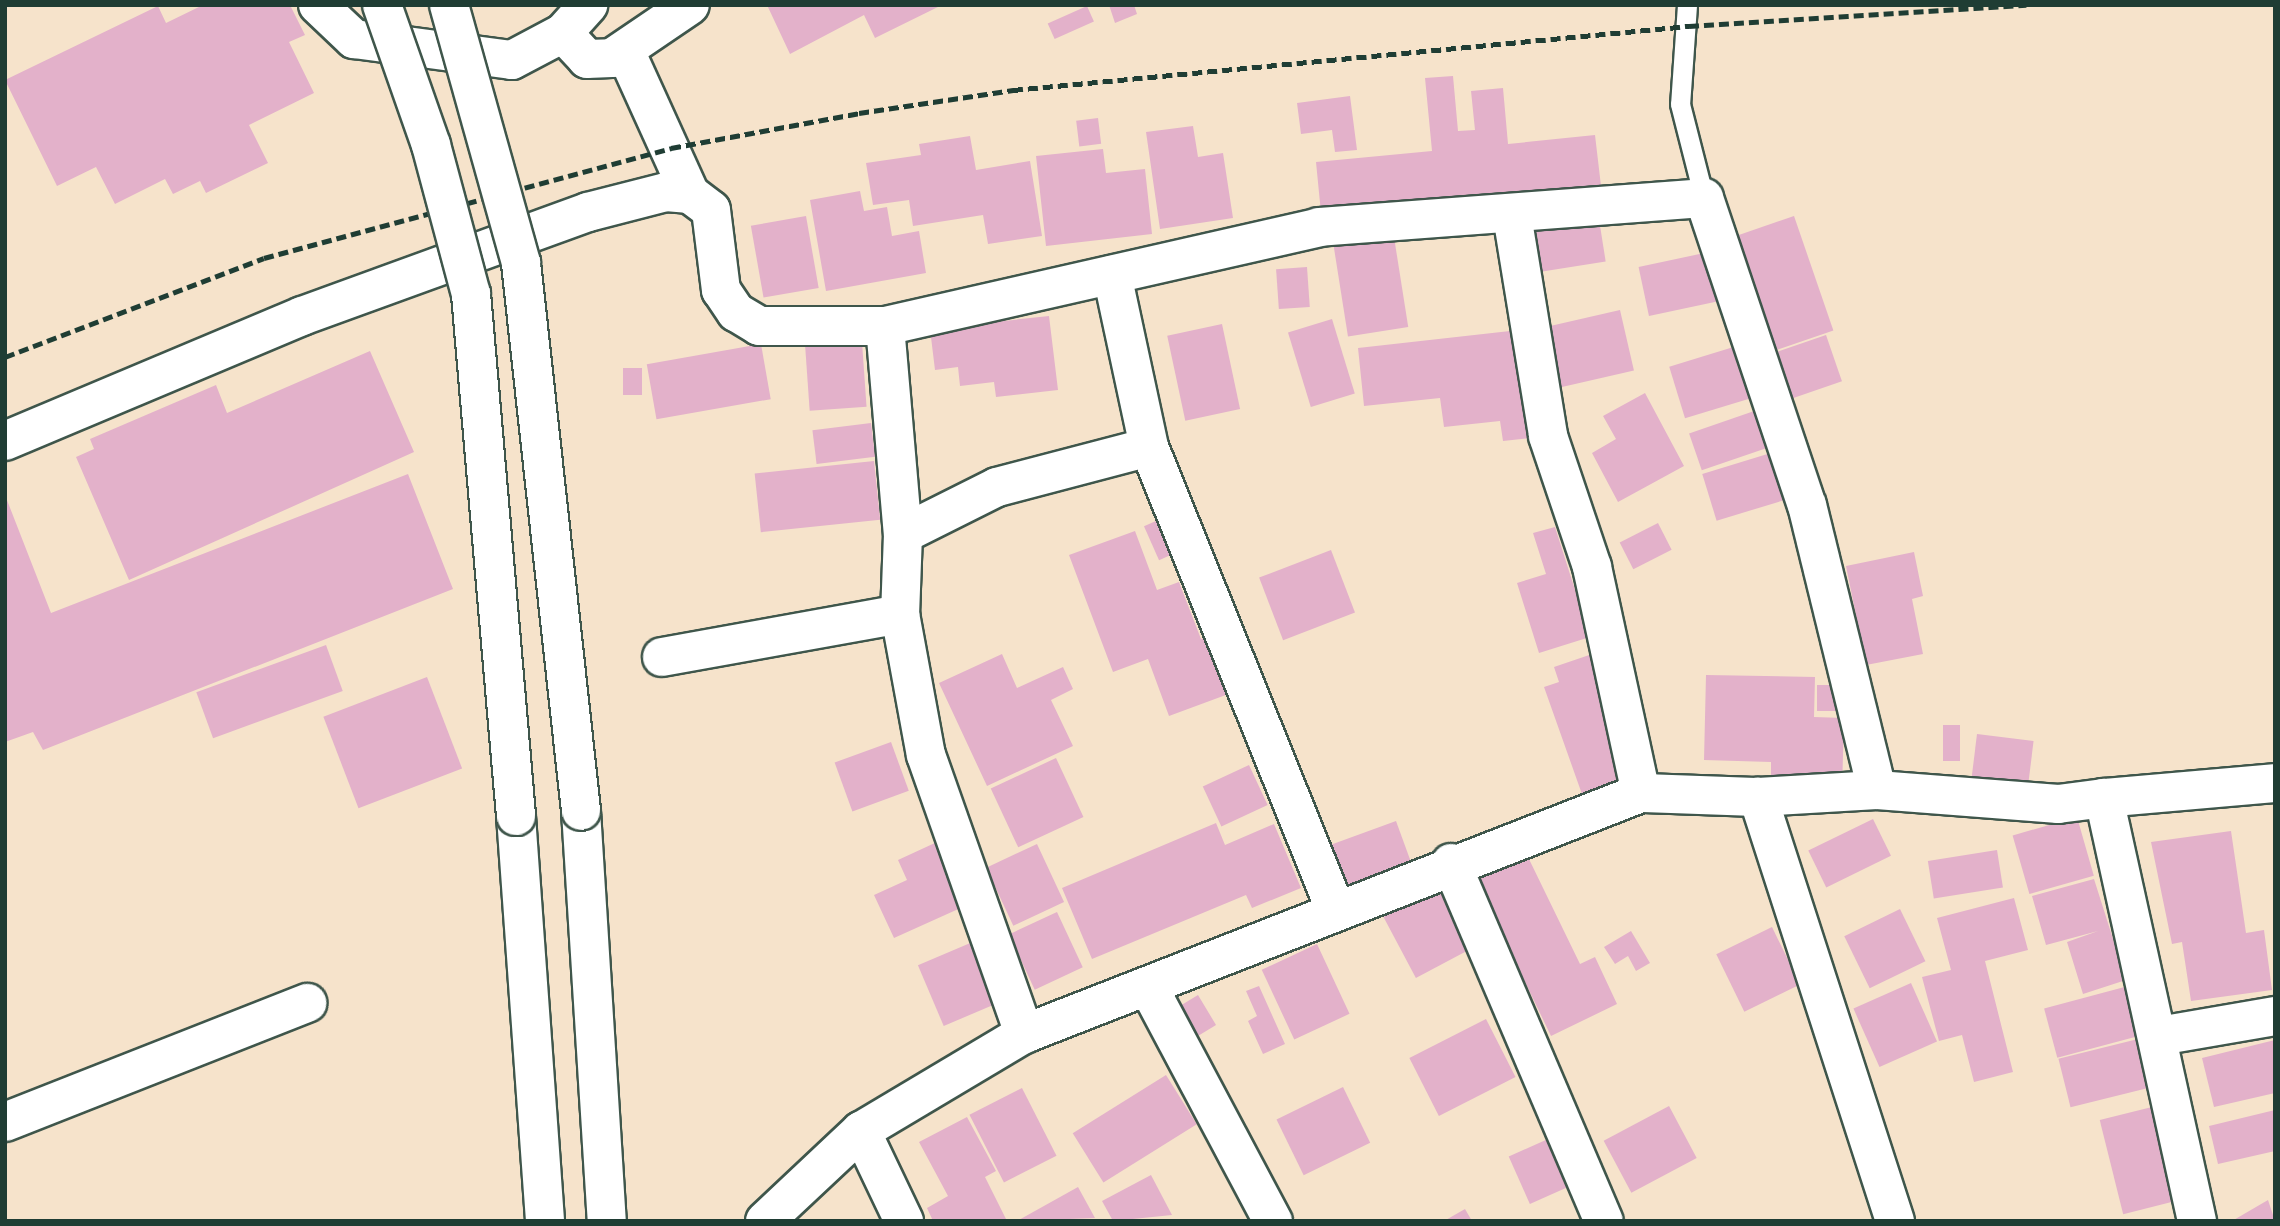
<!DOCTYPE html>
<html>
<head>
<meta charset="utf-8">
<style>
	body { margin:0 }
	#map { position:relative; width:2280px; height:1226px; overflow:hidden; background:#f6e3cb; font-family:"IM FELL Double Pica",serif }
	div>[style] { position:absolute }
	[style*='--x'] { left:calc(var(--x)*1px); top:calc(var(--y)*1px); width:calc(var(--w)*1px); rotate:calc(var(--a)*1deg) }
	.building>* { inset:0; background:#e3b1ca; transform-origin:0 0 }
	.roads { filter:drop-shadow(2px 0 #3f564b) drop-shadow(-2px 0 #3f564b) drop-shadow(0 2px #3f564b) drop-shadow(0 -2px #3f564b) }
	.service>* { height:19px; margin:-9.5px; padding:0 9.5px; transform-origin:9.5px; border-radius:9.5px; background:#fff }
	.minor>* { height:38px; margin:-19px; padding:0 19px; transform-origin:19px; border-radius:19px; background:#fff }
	.tertiary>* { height:38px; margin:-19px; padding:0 19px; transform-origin:19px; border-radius:19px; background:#fff }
	.rail>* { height:5px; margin-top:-2.5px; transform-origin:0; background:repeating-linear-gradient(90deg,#1f3d34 0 10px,transparent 0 15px) }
	.bridges { filter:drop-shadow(2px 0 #3f564b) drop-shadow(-2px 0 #3f564b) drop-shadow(0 2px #3f564b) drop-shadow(0 -2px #3f564b) }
	.tertiary-bridge>* { height:38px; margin:-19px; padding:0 19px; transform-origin:19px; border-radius:19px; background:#fff }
	span { translate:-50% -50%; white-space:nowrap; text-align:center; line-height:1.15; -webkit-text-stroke:7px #fbf7ec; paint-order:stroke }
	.frame { position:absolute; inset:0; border:7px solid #1f3d34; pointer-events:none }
</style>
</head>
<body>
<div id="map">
	<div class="building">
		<i style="clip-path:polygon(203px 5px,290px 5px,305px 35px,289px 42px,314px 93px,249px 125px,268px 163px,206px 193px,200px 181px,173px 194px,165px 179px,115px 204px,96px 167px,57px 186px,5px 80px,158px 6px,166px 23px)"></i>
		<i style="clip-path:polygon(767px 5px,942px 5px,875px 38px,864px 15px,790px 54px)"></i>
		<i style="clip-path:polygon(1109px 5px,1134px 5px,1137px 14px,1115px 23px)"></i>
		<i style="left:1087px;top:6px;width:17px;height:43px;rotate:66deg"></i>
		<i style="clip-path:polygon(1453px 76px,1458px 131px,1475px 130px,1471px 91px,1503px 88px,1508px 144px,1595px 135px,1601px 186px,1321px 213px,1316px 162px,1432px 151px,1425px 78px)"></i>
		<i style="clip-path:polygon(1350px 96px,1357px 150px,1335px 152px,1332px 130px,1301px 134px,1297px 103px)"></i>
		<i style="left:1098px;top:118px;width:26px;height:22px;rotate:83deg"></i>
		<i style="clip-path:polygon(1193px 126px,1198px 157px,1223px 153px,1233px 218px,1160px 229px,1146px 132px)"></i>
		<i style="clip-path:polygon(970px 136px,976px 170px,1030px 161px,1042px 236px,988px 244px,983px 215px,913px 226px,909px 200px,873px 205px,866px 163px,921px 155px,919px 144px)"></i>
		<i style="clip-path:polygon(1103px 149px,1106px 173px,1145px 169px,1152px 234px,1046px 246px,1036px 156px)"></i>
		<i style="clip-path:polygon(860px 191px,864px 211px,887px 207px,892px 236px,919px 231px,926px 273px,826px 291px,810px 200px)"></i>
		<i style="left:1598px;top:213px;width:49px;height:72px;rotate:81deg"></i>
		<i style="left:806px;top:216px;width:73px;height:56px;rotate:80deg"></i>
		<i style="left:1794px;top:216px;width:121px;height:66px;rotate:71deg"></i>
		<i style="left:1394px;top:237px;width:91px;height:61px;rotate:81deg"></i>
		<i style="left:1709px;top:252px;width:50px;height:72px;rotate:78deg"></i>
		<i style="left:1307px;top:267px;width:40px;height:31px;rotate:86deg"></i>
		<i style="left:1620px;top:310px;width:62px;height:75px;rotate:77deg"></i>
		<i style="clip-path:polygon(1049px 316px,1058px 390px,996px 397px,994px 382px,960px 386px,958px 367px,935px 370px,930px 329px)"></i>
		<i style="left:1332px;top:319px;width:78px;height:46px;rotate:73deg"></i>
		<i style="left:1222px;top:324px;width:87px;height:56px;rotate:78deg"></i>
		<i style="clip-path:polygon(1519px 330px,1531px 438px,1503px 441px,1500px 421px,1444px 427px,1440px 398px,1364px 406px,1358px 348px)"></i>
		<i style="left:1826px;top:335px;width:49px;height:59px;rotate:71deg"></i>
		<i style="left:862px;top:342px;width:65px;height:57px;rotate:86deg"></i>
		<i style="left:761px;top:344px;width:56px;height:116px;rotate:80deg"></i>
		<i style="left:1740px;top:345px;width:54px;height:74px;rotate:73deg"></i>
		<i style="clip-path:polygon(370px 351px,414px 452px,129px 580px,76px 457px,94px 449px,90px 439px,216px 385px,227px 413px)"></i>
		<i style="left:623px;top:368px;width:19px;height:27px"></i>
		<i style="clip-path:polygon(1645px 393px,1684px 466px,1618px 502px,1592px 453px,1616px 439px,1603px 416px)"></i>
		<i style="left:1760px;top:409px;width:39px;height:75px;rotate:71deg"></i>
		<i style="left:871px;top:423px;width:34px;height:59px;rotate:83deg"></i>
		<i style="left:1774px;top:452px;width:49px;height:75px;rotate:73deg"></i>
		<i style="left:874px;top:461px;width:59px;height:120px;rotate:84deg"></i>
		<i style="clip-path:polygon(408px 474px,453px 589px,43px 750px,33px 732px,5px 742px,5px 495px,51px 613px)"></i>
		<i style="left:1165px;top:517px;width:37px;height:23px;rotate:66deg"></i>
		<i style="left:1658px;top:523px;width:30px;height:43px;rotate:63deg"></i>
		<i style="clip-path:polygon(1555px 527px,1590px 637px,1539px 653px,1517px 583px,1546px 574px,1533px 533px)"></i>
		<i style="clip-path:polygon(1135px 531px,1157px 590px,1179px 582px,1201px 639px,1221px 632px,1242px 689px,1169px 716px,1148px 659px,1113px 672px,1069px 555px)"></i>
		<i style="left:1331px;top:550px;width:67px;height:77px;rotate:69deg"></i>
		<i style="clip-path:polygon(1914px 552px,1923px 596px,1912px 599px,1923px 654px,1866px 665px,1846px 566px)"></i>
		<i style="left:326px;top:645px;width:49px;height:138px;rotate:70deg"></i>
		<i style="clip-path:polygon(1601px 651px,1629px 781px,1583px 797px,1544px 687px,1559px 682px,1554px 667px)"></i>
		<i style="clip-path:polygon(1002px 654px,1017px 688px,1063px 667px,1073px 689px,1051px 700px,1073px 746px,987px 786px,939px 683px)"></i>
		<i style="clip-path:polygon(1706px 675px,1815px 677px,1814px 717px,1844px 718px,1842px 791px,1771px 789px,1771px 762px,1704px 760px)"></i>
		<i style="left:427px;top:677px;width:98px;height:111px;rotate:69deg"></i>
		<i style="left:1817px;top:685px;width:29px;height:26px"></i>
		<i style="left:1943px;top:725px;width:17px;height:36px"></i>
		<i style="left:1977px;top:734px;width:57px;height:53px;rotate:7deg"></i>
		<i style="left:891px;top:742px;width:52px;height:60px;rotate:70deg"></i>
		<i style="left:1056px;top:758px;width:65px;height:72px;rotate:65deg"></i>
		<i style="left:1249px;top:765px;width:44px;height:51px;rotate:65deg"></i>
		<i style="left:2077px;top:817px;width:61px;height:67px;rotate:74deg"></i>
		<i style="left:1873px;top:819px;width:41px;height:72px;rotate:64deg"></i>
		<i style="left:1396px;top:821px;width:53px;height:70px;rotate:70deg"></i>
		<i style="clip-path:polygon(1216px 823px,1225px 845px,1274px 824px,1301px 888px,1252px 908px,1246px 895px,1092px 959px,1062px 888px)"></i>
		<i style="clip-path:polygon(2231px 831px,2246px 933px,2264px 930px,2272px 990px,2191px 1001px,2182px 942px,2172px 944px,2151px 842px)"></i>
		<i style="clip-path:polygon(937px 842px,965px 906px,894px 938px,874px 895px,907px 880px,898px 860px)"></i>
		<i style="left:1037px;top:844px;width:64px;height:56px;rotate:65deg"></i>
		<i style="left:1997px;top:850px;width:38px;height:70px;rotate:81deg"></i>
		<i style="clip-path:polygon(1527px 855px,1580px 964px,1595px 957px,1617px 1004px,1551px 1036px,1476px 880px)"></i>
		<i style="clip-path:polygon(2094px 879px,2126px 980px,2083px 994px,2067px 942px,2098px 931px,2046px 945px,2032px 896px)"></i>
		<i style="left:1440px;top:887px;width:69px;height:64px;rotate:62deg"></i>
		<i style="clip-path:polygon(2014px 898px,2028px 950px,1985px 961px,2013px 1072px,1974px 1082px,1962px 1035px,1939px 1041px,1922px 977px,1951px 970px,1937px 918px)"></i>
		<i style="left:1900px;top:909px;width:58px;height:62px;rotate:64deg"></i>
		<i style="left:1057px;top:912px;width:61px;height:53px;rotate:65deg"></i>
		<i style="left:1772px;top:927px;width:64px;height:62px;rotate:64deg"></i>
		<i style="clip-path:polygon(1631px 931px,1650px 963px,1636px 971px,1628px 956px,1615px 964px,1604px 947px)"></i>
		<i style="left:975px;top:941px;width:66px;height:62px;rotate:67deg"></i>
		<i style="left:1317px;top:944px;width:77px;height:61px;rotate:65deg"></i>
		<i style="left:1911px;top:983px;width:64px;height:63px;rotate:66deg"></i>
		<i style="left:2132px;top:985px;width:51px;height:91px;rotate:75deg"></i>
		<i style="clip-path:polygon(1259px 986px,1285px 1044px,1263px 1054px,1248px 1021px,1257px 1016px,1246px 991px)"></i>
		<i style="left:1198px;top:995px;width:35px;height:25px;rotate:59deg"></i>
		<i style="left:1486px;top:1019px;width:65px;height:86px;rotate:63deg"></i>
		<i style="left:2138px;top:1039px;width:50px;height:82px;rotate:76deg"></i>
		<i style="clip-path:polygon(2275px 1040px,2275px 1093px,2214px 1107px,2202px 1058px)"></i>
		<i style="left:1166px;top:1075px;width:58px;height:110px;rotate:58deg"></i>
		<i style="left:1343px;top:1087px;width:62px;height:74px;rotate:64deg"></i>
		<i style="left:1022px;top:1088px;width:76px;height:59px;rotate:63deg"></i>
		<i style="left:1669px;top:1106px;width:59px;height:74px;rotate:62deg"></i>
		<i style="left:2156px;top:1106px;width:97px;height:58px;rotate:76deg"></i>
		<i style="clip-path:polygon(2275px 1110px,2275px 1151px,2218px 1164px,2209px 1126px)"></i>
		<i style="clip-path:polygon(967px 1117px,996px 1171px,985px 1177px,1007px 1221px,933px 1221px,927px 1208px,948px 1196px,919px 1142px)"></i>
		<i style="left:1548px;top:1139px;width:52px;height:43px;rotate:66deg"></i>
		<i style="clip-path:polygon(1151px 1175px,1172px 1215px,1113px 1221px,1102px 1201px)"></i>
		<i style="clip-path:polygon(1078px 1187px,1095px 1218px,1017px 1221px)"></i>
		<i style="clip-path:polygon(2268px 1200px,2275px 1221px,2232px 1221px)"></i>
		<i style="clip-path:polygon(1465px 1209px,1472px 1221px,1444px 1221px)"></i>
	</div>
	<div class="roads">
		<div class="service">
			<i style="--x:1687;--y:5;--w:99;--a:94"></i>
			<i style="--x:1680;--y:104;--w:97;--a:75.7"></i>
		</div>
		<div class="minor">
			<i style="--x:318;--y:5;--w:50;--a:43.4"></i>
			<i style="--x:354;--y:39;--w:159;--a:7.6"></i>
			<i style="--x:512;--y:60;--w:58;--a:-27.9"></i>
			<i style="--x:563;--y:33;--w:38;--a:-48"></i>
			<i style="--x:563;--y:33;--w:35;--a:47"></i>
			<i style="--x:587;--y:59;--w:25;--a:-2"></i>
			<i style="--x:612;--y:58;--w:94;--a:-34.2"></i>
			<i style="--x:626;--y:53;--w:155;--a:65.6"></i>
			<i style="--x:1512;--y:215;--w:224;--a:80.7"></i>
			<i style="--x:1548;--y:436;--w:138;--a:71.4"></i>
			<i style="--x:1592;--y:567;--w:231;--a:77.8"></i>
			<i style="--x:885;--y:326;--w:209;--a:85.1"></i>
			<i style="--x:903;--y:534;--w:80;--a:92.1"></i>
			<i style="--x:900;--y:614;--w:143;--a:79.6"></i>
			<i style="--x:926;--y:755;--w:296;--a:70.6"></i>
			<i style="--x:5;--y:441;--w:322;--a:-22.8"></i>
			<i style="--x:302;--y:316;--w:304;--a:-20"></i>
			<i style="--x:588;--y:212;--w:81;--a:-14.4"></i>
			<i style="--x:666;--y:192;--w:24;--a:5"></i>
			<i style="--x:690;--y:194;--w:26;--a:37"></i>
			<i style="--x:711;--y:210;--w:81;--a:82.9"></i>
			<i style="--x:721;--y:290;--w:27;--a:56"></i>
			<i style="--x:736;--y:312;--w:27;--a:31"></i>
			<i style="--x:759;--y:326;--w:126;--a:0"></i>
			<i style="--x:885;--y:326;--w:445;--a:-12.8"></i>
			<i style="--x:1319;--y:227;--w:386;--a:-4.3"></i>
			<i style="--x:1704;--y:198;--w:324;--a:71.5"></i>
			<i style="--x:1807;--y:505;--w:293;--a:76.2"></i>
			<i style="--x:1149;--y:447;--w:500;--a:68.05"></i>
			<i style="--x:903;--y:534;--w:105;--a:-26.6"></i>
			<i style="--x:997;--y:487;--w:157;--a:-14.7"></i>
			<i style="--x:1149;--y:447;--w:176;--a:-102.1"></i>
			<i style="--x:662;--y:657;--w:242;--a:-10.2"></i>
			<i style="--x:2104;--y:798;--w:172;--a:-5"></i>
			<i style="--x:1451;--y:863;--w:389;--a:66.9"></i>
			<i style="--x:1150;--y:990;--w:262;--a:62"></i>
			<i style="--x:2159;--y:1036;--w:118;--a:-9.8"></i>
			<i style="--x:5;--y:1122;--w:325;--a:-21.5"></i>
			<i style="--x:861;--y:1131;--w:100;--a:64.5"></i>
			<i style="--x:765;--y:1221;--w:132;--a:-43.2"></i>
			<i style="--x:861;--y:1131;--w:190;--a:-30.8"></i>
			<i style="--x:1024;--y:1034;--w:662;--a:-21.34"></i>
			<i style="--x:1641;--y:793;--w:117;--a:2"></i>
			<i style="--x:1895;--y:1221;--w:446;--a:-107.9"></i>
			<i style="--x:1758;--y:797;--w:119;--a:-3.4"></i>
			<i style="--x:1877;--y:790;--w:182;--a:4.4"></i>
			<i style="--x:2058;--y:804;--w:46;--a:-7.4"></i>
			<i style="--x:2104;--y:798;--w:433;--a:77.6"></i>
		</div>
		<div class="tertiary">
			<i style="--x:581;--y:811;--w:411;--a:86.4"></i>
			<i style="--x:516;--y:816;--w:406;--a:85.9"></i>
		</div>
	</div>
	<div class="rail">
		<i style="--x:5;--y:357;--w:277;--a:-20.9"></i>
		<i style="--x:264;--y:258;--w:422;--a:-15.1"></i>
		<i style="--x:671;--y:148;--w:191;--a:-10.5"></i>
		<i style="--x:859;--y:113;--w:156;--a:-8.5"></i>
		<i style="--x:1013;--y:90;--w:679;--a:-5.41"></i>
		<i style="--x:1689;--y:26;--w:338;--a:-3.6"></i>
	</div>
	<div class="bridges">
		<div class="tertiary-bridge">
			<i style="--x:382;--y:5;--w:148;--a:70.7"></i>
			<i style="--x:431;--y:145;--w:154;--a:75"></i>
			<i style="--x:471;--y:294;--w:524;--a:85.07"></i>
			<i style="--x:449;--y:5;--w:268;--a:74.4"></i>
			<i style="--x:521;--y:263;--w:551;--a:83.75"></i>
		</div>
	</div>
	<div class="frame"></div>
</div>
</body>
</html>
